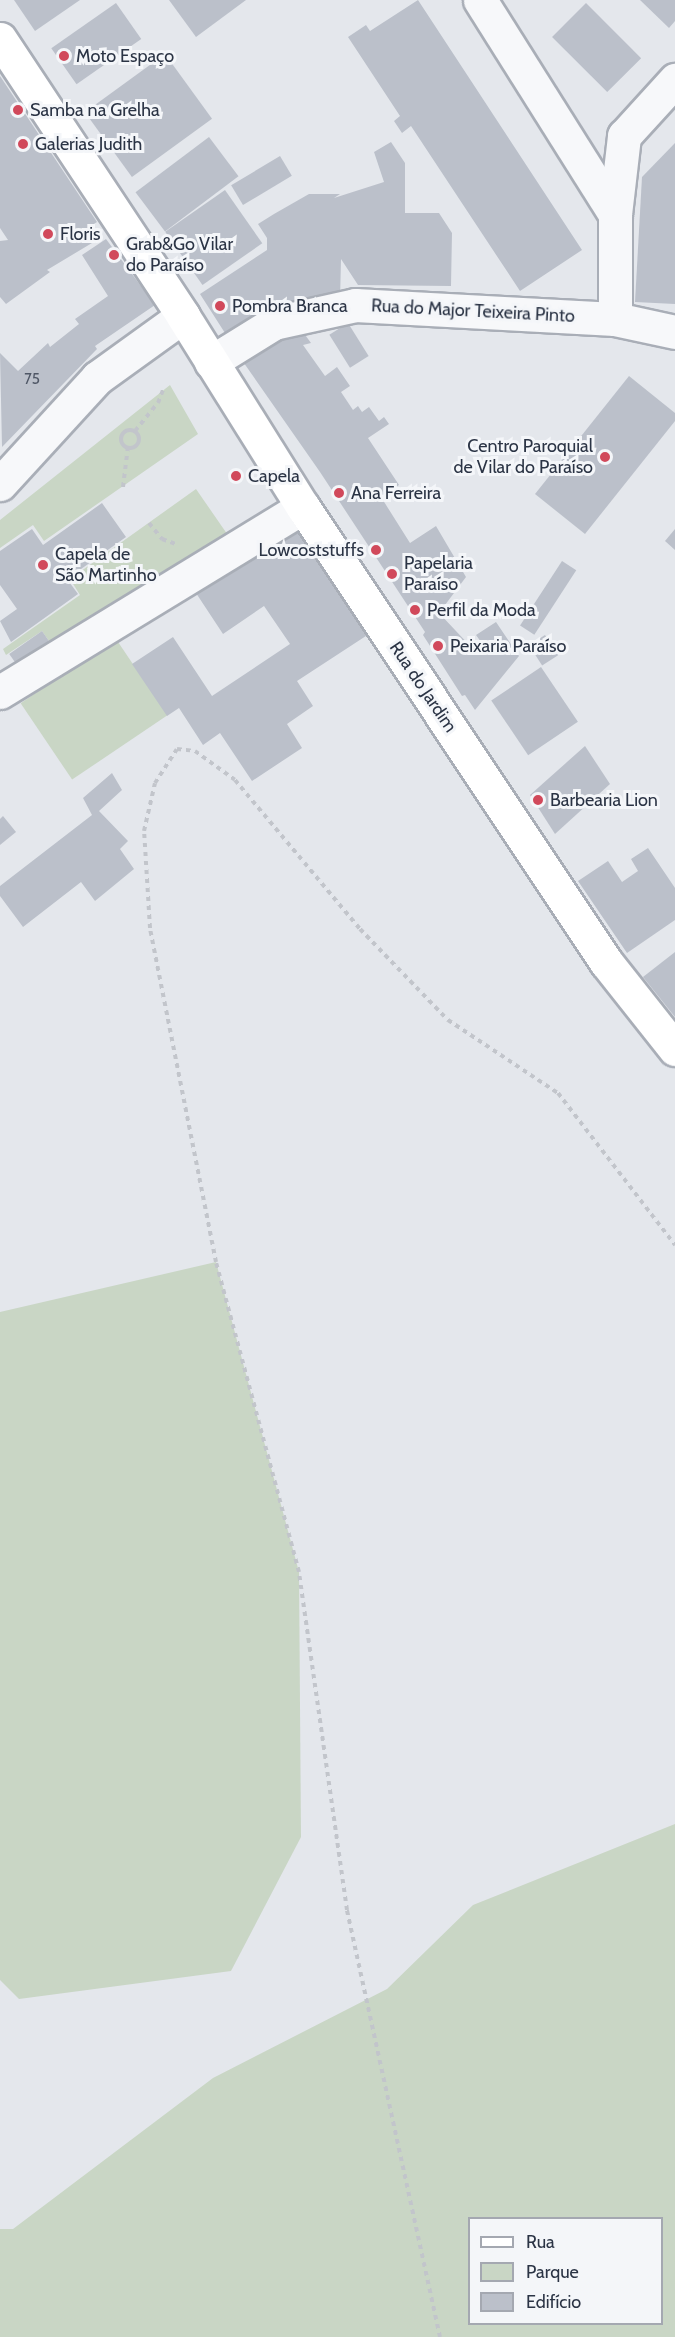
<!DOCTYPE html>
<html>
<head>
<meta charset="utf-8">
<style>
	body { margin:0 }
	#map { position:relative; width:675px; height:2337px; overflow:hidden; background:#e4e7ec; font-family:Cabin,sans-serif }
	div>[style] { position:absolute }
	[style*='--x'] { left:calc(var(--x)*1px); top:calc(var(--y)*1px); width:calc(var(--w)*1px); rotate:calc(var(--a)*1deg) }
	.green>* { inset:0; background:#c9d6c5; transform-origin:0 0 }
	.building>* { inset:0; background:#bbc0ca; transform-origin:0 0 }
	.path>* { height:4px; margin-top:-2px; transform-origin:0; background:repeating-linear-gradient(90deg,#c2c5cb 0 4.5px,transparent 0 9px) }
	.path>.ring { margin:-2px; padding:0; box-sizing:content-box; background:none; border:4px solid #c2c5cb; border-radius:50% }
	.roads { filter:drop-shadow(2px 0 #a9aeb7) drop-shadow(-2px 0 #a9aeb7) drop-shadow(0 2px #a9aeb7) drop-shadow(0 -2px #a9aeb7) }
	.minor>* { height:33px; margin:-16.5px; padding:0 16.5px; transform-origin:16.5px; border-radius:16.5px; background:#f7f8fa }
	.major>* { height:33px; margin:-16.5px; padding:0 16.5px; transform-origin:16.5px; border-radius:16.5px; background:#fff }
	.dots>* { width:16px; height:16px; translate:-50% -50%; box-sizing:border-box; border:3px solid #f4f6f9; border-radius:50% }
	span { translate:-50% -50%; white-space:nowrap; text-align:center; line-height:1.15; -webkit-text-stroke:6px #f4f6f9; paint-order:stroke }
	.number-label { font-size:15px; color:#4f5766 }
	.number-label span { -webkit-text-stroke-width:0 }
	.poi-label { font-size:18px; color:#2b3445 }
	.left { translate:0 -50%; text-align:left }
	.right { translate:-100% -50%; text-align:right }
	.street-label { font-size:18px; color:#2b3445 }
	.legend { position:absolute; left:468px; top:2217px; width:195px; height:108px; box-sizing:border-box; background:#f4f6f9; border:2px solid #a4a8b1; margin:0; padding:8px 10px; list-style:none; font-size:18px; color:#2b3445 }
	.legend li { display:flex; align-items:center; gap:12px; height:30px }
	.legend b { width:30px; border:2px solid #a4a8b1 }
</style>
</head>
<body>
<div id="map">
	<div class="green">
		<i style="clip-path:polygon(170px 385px,198px 434px,44px 541px,33px 525px,0 548px,0 520px)"></i>
		<i style="clip-path:polygon(196px 489px,232px 541px,56px 651px,42px 631px,6px 655px,3px 649px,80px 595px,70px 579px)"></i>
		<i style="left:116px;top:639px;width:92px;height:115px;rotate:56deg"></i>
		<i style="clip-path:polygon(216px 1262px,299px 1572px,301px 1837px,231px 1971px,19px 1999px,0 1980px,0 1312px)"></i>
		<i style="clip-path:polygon(evenodd,675px 1824px,675px 2337px,0 2337px,0 2229px,13px 2229px,213px 2078px,387px 1989px,473px 1905px,675px 1824px,470px 2218px,662px 2218px,662px 2324px,470px 2324px,470px 2218px)"></i>
	</div>
	<div class="building">
		<i style="clip-path:polygon(14px 0,80px 0,35px 31px)"></i>
		<i style="clip-path:polygon(169px 0,246px 0,196px 37px)"></i>
		<i style="clip-path:polygon(418px 0,582px 250px,520px 291px,411px 126px,402px 133px,394px 121px,400px 116px,348px 37px,366px 25px,370px 31px)"></i>
		<i style="clip-path:polygon(640px 0,675px 0,675px 21px,669px 28px)"></i>
		<i style="left:116px;top:3px;width:44px;height:79px;rotate:55deg"></i>
		<i style="left:586px;top:3px;width:78px;height:48px;rotate:45deg"></i>
		<i style="left:165px;top:54px;width:80px;height:99px;rotate:54deg"></i>
		<i style="clip-path:polygon(0 76px,97px 222px,89px 227px,97px 240px,47px 270px,50px 272px,6px 304px,0 297px,0 241px,8px 240px,0 228px)"></i>
		<i style="left:209px;top:137px;width:49px;height:92px;rotate:53deg"></i>
		<i style="clip-path:polygon(391px 142px,405px 163px,405px 213px,439px 213px,452px 233px,451px 286px,358px 285px,341px 259px,340px 301px,232px 344px,200px 294px,267px 250px,267px 238px,258px 224px,274px 214px,309px 194px,340px 194px,334px 198px,384px 182px,374px 152px)"></i>
		<i style="clip-path:polygon(675px 143px,675px 304px,635px 302px,642px 177px)"></i>
		<i style="left:280px;top:156px;width:23px;height:57px;rotate:59deg"></i>
		<i style="left:225px;top:190px;width:65px;height:73px;rotate:55deg"></i>
		<i style="clip-path:polygon(106px 239px,155px 305px,95px 346px,97px 349px,2px 447px,0 353px,18px 371px,48px 343px,50px 347px,79px 324px,75px 319px,108px 296px,82px 255px)"></i>
		<i style="left:348px;top:323px;width:39px;height:22px;rotate:58deg"></i>
		<i style="clip-path:polygon(300px 328px,311px 343px,303px 345px,325px 376px,337px 367px,350px 386px,341px 392px,353px 410px,358px 406px,362px 412px,369px 407px,379px 421px,384px 417px,389px 424px,368px 438px,399px 485px,381px 497px,410px 543px,436px 526px,466px 577px,439px 613px,472px 648px,481px 642px,476px 635px,496px 622px,519px 656px,475px 710px,465px 695px,462px 696px,423px 635px,425px 632px,320px 472px,239px 356px)"></i>
		<i style="clip-path:polygon(629px 376px,675px 413px,675px 421px,585px 534px,535px 494px)"></i>
		<i style="clip-path:polygon(102px 503px,126px 537px,67px 579px,78px 594px,11px 642px,0 621px,17px 609px,0 585px,0 551px,32px 529px,43px 545px)"></i>
		<i style="clip-path:polygon(293px 520px,369px 634px,297px 681px,313px 706px,287px 724px,302px 748px,252px 781px,220px 733px,203px 745px,179px 708px,167px 716px,132px 664px,173px 637px,212px 696px,290px 644px,264px 606px,223px 634px,192px 587px)"></i>
		<i style="clip-path:polygon(675px 529px,675px 550px,665px 541px)"></i>
		<i style="left:562px;top:561px;width:17px;height:77px;rotate:33deg"></i>
		<i style="left:42px;top:631px;width:24px;height:40px;rotate:55deg"></i>
		<i style="left:545px;top:635px;width:24px;height:19px;rotate:57deg"></i>
		<i style="left:541px;top:667px;width:66px;height:60px;rotate:56deg"></i>
		<i style="clip-path:polygon(585px 746px,610px 784px,555px 834px,530px 795px)"></i>
		<i style="clip-path:polygon(112px 773px,122px 790px,99px 811px,128px 841px,120px 849px,134px 869px,95px 901px,81px 882px,23px 927px,0 896px,0 886px,92px 815px,83px 798px)"></i>
		<i style="clip-path:polygon(3px 816px,16px 832px,0 845px,0 819px)"></i>
		<i style="clip-path:polygon(648px 848px,675px 888px,675px 920px,627px 953px,578px 881px,608px 861px,622px 882px,638px 871px,631px 859px)"></i>
		<i style="clip-path:polygon(675px 952px,675px 1017px,643px 977px)"></i>
	</div>
	<div class="path">
		<i class="ring" style="left:121px;top:430px;width:14px;height:14px"></i>
		<i style="--x:135;--y:431;--w:36;--a:-51"></i>
		<i style="--x:158;--y:403;--w:17;--a:-69"></i>
		<i style="--x:123;--y:487;--w:39;--a:-83"></i>
		<i style="--x:149;--y:523;--w:21;--a:51"></i>
		<i style="--x:162;--y:539;--w:15;--a:20"></i>
		<i style="--x:440;--y:2337;--w:437;--a:-102.3"></i>
		<i style="--x:347;--y:1910;--w:341;--a:-98.1"></i>
		<i style="--x:299;--y:1572;--w:321;--a:-105"></i>
		<i style="--x:216;--y:1262;--w:340;--a:-101.2"></i>
		<i style="--x:150;--y:928;--w:97;--a:-93.5"></i>
		<i style="--x:144;--y:831;--w:49;--a:-77.1"></i>
		<i style="--x:155;--y:783;--w:40;--a:-57.1"></i>
		<i style="--x:177;--y:749;--w:18;--a:6"></i>
		<i style="--x:195;--y:751;--w:49;--a:35.9"></i>
		<i style="--x:235;--y:780;--w:194;--a:50"></i>
		<i style="--x:360;--y:929;--w:127;--a:46"></i>
		<i style="--x:448;--y:1020;--w:132;--a:33.6"></i>
		<i style="--x:558;--y:1093;--w:192;--a:52.4"></i>
	</div>
	<div class="roads">
		<div class="minor">
			<i style="--x:480;--y:0;--w:253;--a:57.8"></i>
			<i style="--x:615;--y:319;--w:105;--a:-90"></i>
			<i style="--x:615;--y:214;--w:79;--a:-83.4"></i>
			<i style="--x:624;--y:136;--w:76;--a:-47.7"></i>
			<i style="--x:211;--y:362;--w:74;--a:-31.8"></i>
			<i style="--x:274;--y:323;--w:83;--a:-12.5"></i>
			<i style="--x:355;--y:305;--w:260;--a:3.1"></i>
			<i style="--x:615;--y:319;--w:61;--a:12.2"></i>
			<i style="--x:0;--y:484;--w:144;--a:-47.5"></i>
			<i style="--x:97;--y:378;--w:106;--a:-35.8"></i>
			<i style="--x:0;--y:692;--w:355;--a:-31.4"></i>
		</div>
		<div class="major">
			<i style="--x:0;--y:39;--w:332;--a:56.5"></i>
			<i style="--x:183;--y:316;--w:226;--a:57.9"></i>
			<i style="--x:303;--y:507;--w:547;--a:56.34"></i>
			<i style="--x:606;--y:962;--w:111;--a:51.6"></i>
		</div>
	</div>
	<div class="dots">
		<i style="left:64px;top:56px;background:#d1495b"></i>
		<i style="left:18px;top:110px;background:#d1495b"></i>
		<i style="left:23px;top:144px;background:#d1495b"></i>
		<i style="left:48px;top:234px;background:#d1495b"></i>
		<i style="left:114px;top:255px;background:#d1495b"></i>
		<i style="left:220px;top:306px;background:#d1495b"></i>
		<i style="left:605px;top:457px;background:#d1495b"></i>
		<i style="left:236px;top:476px;background:#d1495b"></i>
		<i style="left:339px;top:493px;background:#d1495b"></i>
		<i style="left:376px;top:550px;background:#d1495b"></i>
		<i style="left:43px;top:565px;background:#d1495b"></i>
		<i style="left:392px;top:574px;background:#d1495b"></i>
		<i style="left:415px;top:610px;background:#d1495b"></i>
		<i style="left:438px;top:646px;background:#d1495b"></i>
		<i style="left:538px;top:800px;background:#d1495b"></i>
	</div>
	<div class="number-label">
		<span style="left:32px;top:380px">75</span>
	</div>
	<div class="poi-label">
		<span class="left" style="left:76px;top:56px">Moto Espaço</span>
		<span class="left" style="left:30px;top:110px">Samba na Grelha</span>
		<span class="left" style="left:35px;top:144px">Galerias Judith</span>
		<span class="left" style="left:60px;top:234px">Floris</span>
		<span class="left" style="left:126px;top:255px">Grab&amp;Go Vilar<br>do Paraíso</span>
		<span class="left" style="left:232px;top:306px">Pombra Branca</span>
		<span class="right" style="left:593px;top:457px">Centro Paroquial<br>de Vilar do Paraíso</span>
		<span class="left" style="left:248px;top:476px">Capela</span>
		<span class="left" style="left:351px;top:493px">Ana Ferreira</span>
		<span class="right" style="left:364px;top:550px">Lowcoststuffs</span>
		<span class="left" style="left:55px;top:565px">Capela de<br>São Martinho</span>
		<span class="left" style="left:404px;top:574px">Papelaria<br>Paraíso</span>
		<span class="left" style="left:427px;top:610px">Perfil da Moda</span>
		<span class="left" style="left:450px;top:646px">Peixaria Paraíso</span>
		<span class="left" style="left:550px;top:800px">Barbearia Lion</span>
	</div>
	<div class="street-label">
		<span style="left:473px;top:311px;rotate:3deg">Rua do Major Teixeira Pinto</span>
		<span style="left:423px;top:687px;rotate:56deg">Rua do Jardim</span>
	</div>
	<ul class="legend">
	<li><b style="height:8px;background:#fff"></b>Rua</li>
	<li><b style="height:16px;background:#c9d6c5"></b>Parque</li>
	<li><b style="height:16px;background:#bbc0ca"></b>Edifício</li>
	</ul>
</div>
</body>
</html>
